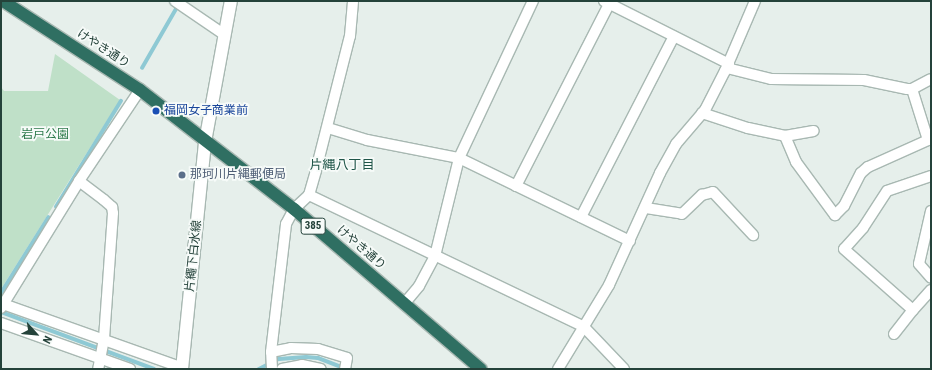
<!DOCTYPE html>
<html>
<head>
<meta charset="utf-8">
<style>
	body { margin:0 }
	#map { position:relative; width:932px; height:370px; overflow:hidden; background:#e6efeb; font-family:"Roboto Condensed","Noto Sans JP",sans-serif }
	div>[style] { position:absolute }
	[style*='--x'] { left:calc(var(--x)*1px); top:calc(var(--y)*1px); width:calc(var(--w)*1px); rotate:calc(var(--a)*1deg) }
	.green>* { inset:0; background:#bfe0c8 }
	.stream>* { height:3.5px; margin:-1.75px; padding:0 1.75px; transform-origin:1.75px; border-radius:1.75px; background:#8ec9d4 }
	.roads { filter:drop-shadow(1px 0 #a8b8b2) drop-shadow(-1px 0 #a8b8b2) drop-shadow(0 1px #a8b8b2) drop-shadow(0 -1px #a8b8b2) }
	.street>* { height:10px; margin:-5px; padding:0 5px; transform-origin:5px; border-radius:5px; background:#fff }
	.secondary>* { height:12px; margin:-6px; padding:0 6px; transform-origin:6px; border-radius:6px; background:#fff }
	.highway>* { height:12px; margin:-6px; padding:0 6px; transform-origin:6px; border-radius:6px; background:#2f6f62 }
	.dots>* { width:11px; height:11px; translate:-50% -50%; box-sizing:border-box; border:2px solid #f7fbf9; border-radius:50% }
	span { translate:-50% -50%; white-space:nowrap; text-align:center; line-height:1.15; -webkit-text-stroke:3.5px #f7fbf9; paint-order:stroke }
	.shield-label span { padding:1px 3px; background:#f7fbf9; border:1px solid; border-radius:3px; -webkit-text-stroke-width:0 }
	.shield-label { font-size:11px; color:#24423a; font-weight:700 }
	.street-label { font-size:12px; color:#24423a }
	.transit-label { font-size:12px; color:#164399 }
	.left { translate:0 -50%; text-align:left }
	.park-label { font-size:12px; color:#2d7a4b }
	.service-label { font-size:12px; color:#4e5e75 }
	.neighbourhood-label { font-size:13px; color:#1f5548 }
	.frame { position:absolute; inset:0; border:2px solid #24423a; pointer-events:none }
	.north { position:absolute; left:16px; top:314px; width:40px; height:40px; -webkit-text-stroke:3px #f7fbf9; paint-order:stroke; rotate:117deg; font-size:11px; font-weight:700; line-height:16px; text-align:center; color:#24423a }
	.north::after { content:''; display:block; margin:auto; width:14px; height:18px; background:#24423a; clip-path:polygon(50% 0,100% 100%,50% 72%,0 100%) }
</style>
</head>
<body>
<div id="map">
	<div class="green">
		<i style="clip-path:polygon(55px 54px,120px 100px,1px 289px,1px 87px,4px 91px,48px 91px)"></i>
	</div>
	<div class="stream">
		<i style="--x:142;--y:68;--w:68;--a:-60"></i>
		<i style="--x:56;--y:207;--w:124;--a:-58.5"></i>
		<i style="--x:1;--y:293;--w:89;--a:-57.9"></i>
		<i style="--x:1;--y:312;--w:163;--a:20.4"></i>
		<i style="--x:259;--y:369;--w:22;--a:-27"></i>
		<i style="--x:279;--y:359;--w:27;--a:-4"></i>
		<i style="--x:306;--y:357;--w:12;--a:5"></i>
		<i style="--x:318;--y:358;--w:28;--a:21"></i>
	</div>
	<div class="roads">
		<div class="street">
			<i style="--x:175;--y:1;--w:60;--a:34.2"></i>
			<i style="--x:604;--y:1;--w:140;--a:26.7"></i>
			<i style="--x:727;--y:68;--w:45;--a:14"></i>
			<i style="--x:771;--y:79;--w:93;--a:0.6"></i>
			<i style="--x:864;--y:80;--w:44;--a:11.8"></i>
			<i style="--x:907;--y:89;--w:5;--a:0"></i>
			<i style="--x:912;--y:89;--w:21;--a:-28"></i>
			<i style="--x:702;--y:113;--w:48;--a:18.1"></i>
			<i style="--x:748;--y:128;--w:38;--a:12"></i>
			<i style="--x:785;--y:136;--w:28;--a:67"></i>
			<i style="--x:796;--y:162;--w:66;--a:53.7"></i>
			<i style="--x:835;--y:215;--w:13;--a:-45"></i>
			<i style="--x:844;--y:206;--w:37;--a:-63"></i>
			<i style="--x:861;--y:173;--w:9;--a:-41"></i>
			<i style="--x:868;--y:167;--w:66;--a:-24.2"></i>
			<i style="--x:928;--y:140;--w:53;--a:-107.4"></i>
			<i style="--x:328;--y:128;--w:41;--a:17.1"></i>
			<i style="--x:367;--y:140;--w:94;--a:11.1"></i>
			<i style="--x:459;--y:158;--w:190;--a:25.9"></i>
			<i style="--x:785;--y:136;--w:29;--a:-10"></i>
			<i style="--x:931;--y:176;--w:46;--a:161.2"></i>
			<i style="--x:887;--y:191;--w:44;--a:123"></i>
			<i style="--x:863;--y:228;--w:28;--a:132"></i>
			<i style="--x:844;--y:249;--w:92;--a:41.5"></i>
			<i style="--x:913;--y:310;--w:27;--a:-48"></i>
			<i style="--x:79;--y:181;--w:31;--a:37"></i>
			<i style="--x:104;--y:200;--w:11;--a:41"></i>
			<i style="--x:112;--y:207;--w:6;--a:81"></i>
			<i style="--x:113;--y:213;--w:126;--a:94.1"></i>
			<i style="--x:104;--y:339;--w:31;--a:101"></i>
			<i style="--x:516;--y:186;--w:204;--a:-62.9"></i>
			<i style="--x:309;--y:195;--w:305;--a:25.6"></i>
			<i style="--x:584;--y:327;--w:58;--a:46.4"></i>
			<i style="--x:646;--y:208;--w:36;--a:9"></i>
			<i style="--x:682;--y:214;--w:28;--a:-44"></i>
			<i style="--x:702;--y:195;--w:11;--a:-15"></i>
			<i style="--x:713;--y:192;--w:59;--a:47.1"></i>
			<i style="--x:931;--y:211;--w:54;--a:102.8"></i>
			<i style="--x:919;--y:264;--w:18;--a:49"></i>
			<i style="--x:581;--y:217;--w:203;--a:-62.8"></i>
			<i style="--x:3;--y:304;--w:191;--a:19.6"></i>
			<i style="--x:404;--y:304;--w:23;--a:-50"></i>
			<i style="--x:419;--y:286;--w:34;--a:-62"></i>
			<i style="--x:435;--y:256;--w:101;--a:-76.2"></i>
			<i style="--x:459;--y:158;--w:174;--a:-64.8"></i>
			<i style="--x:1;--y:308;--w:149;--a:-58.4"></i>
			<i style="--x:79;--y:181;--w:110;--a:-56.2"></i>
			<i style="--x:1;--y:323;--w:137;--a:19.6"></i>
			<i style="--x:894;--y:334;--w:31;--a:-52"></i>
			<i style="--x:271;--y:352;--w:20;--a:-11"></i>
			<i style="--x:291;--y:348;--w:27;--a:2"></i>
			<i style="--x:318;--y:349;--w:30;--a:17"></i>
			<i style="--x:347;--y:358;--w:11;--a:100"></i>
			<i style="--x:272;--y:369;--w:17;--a:-93"></i>
			<i style="--x:271;--y:352;--w:129;--a:-83.3"></i>
			<i style="--x:286;--y:224;--w:17;--a:-62"></i>
			<i style="--x:294;--y:209;--w:21;--a:-43"></i>
			<i style="--x:309;--y:195;--w:26;--a:-74"></i>
			<i style="--x:316;--y:170;--w:138;--a:-75.8"></i>
			<i style="--x:350;--y:36;--w:35;--a:-85"></i>
			<i style="--x:282;--y:369;--w:20;--a:-11"></i>
			<i style="--x:302;--y:365;--w:19;--a:12"></i>
			<i style="--x:558;--y:369;--w:98;--a:-58.7"></i>
			<i style="--x:609;--y:285;--w:123;--a:-65.5"></i>
			<i style="--x:660;--y:173;--w:33;--a:-61"></i>
			<i style="--x:676;--y:144;--w:45;--a:-49.5"></i>
			<i style="--x:705;--y:110;--w:44;--a:-62.9"></i>
			<i style="--x:725;--y:71;--w:76;--a:-66.8"></i>
		</div>
		<div class="secondary">
			<i style="--x:182;--y:369;--w:228;--a:-84.2"></i>
			<i style="--x:205;--y:142;--w:143;--a:-79.6"></i>
		</div>
		<div class="highway">
			<i style="--x:3;--y:1;--w:163;--a:33"></i>
			<i style="--x:140;--y:90;--w:195;--a:37.7"></i>
			<i style="--x:294;--y:209;--w:246;--a:40.6"></i>
		</div>
	</div>
	<div class="dots">
		<i style="left:156px;top:111px;background:#1a4fb4"></i>
		<i style="left:182px;top:175px;background:#5c6f8a"></i>
	</div>
	<div class="shield-label">
		<span style="left:313px;top:226px">385</span>
	</div>
	<div class="street-label">
		<span style="left:103px;top:49px;rotate:33deg">けやき通り</span>
		<span style="left:361px;top:248px;rotate:41deg">けやき通り</span>
		<span style="left:194px;top:256px;rotate:-84deg">片繩下白水線</span>
	</div>
	<div class="transit-label">
		<span class="left" style="left:164px;top:111px">福岡女子商業前</span>
	</div>
	<div class="park-label">
		<span style="left:45px;top:135px">岩戸公園</span>
	</div>
	<div class="service-label">
		<span class="left" style="left:190px;top:175px">那珂川片縄郵便局</span>
	</div>
	<div class="neighbourhood-label">
		<span style="left:342px;top:165px">片縄八丁目</span>
	</div>
	<div class="frame"></div>
	<div class="north">N</div>
</div>
</body>
</html>
